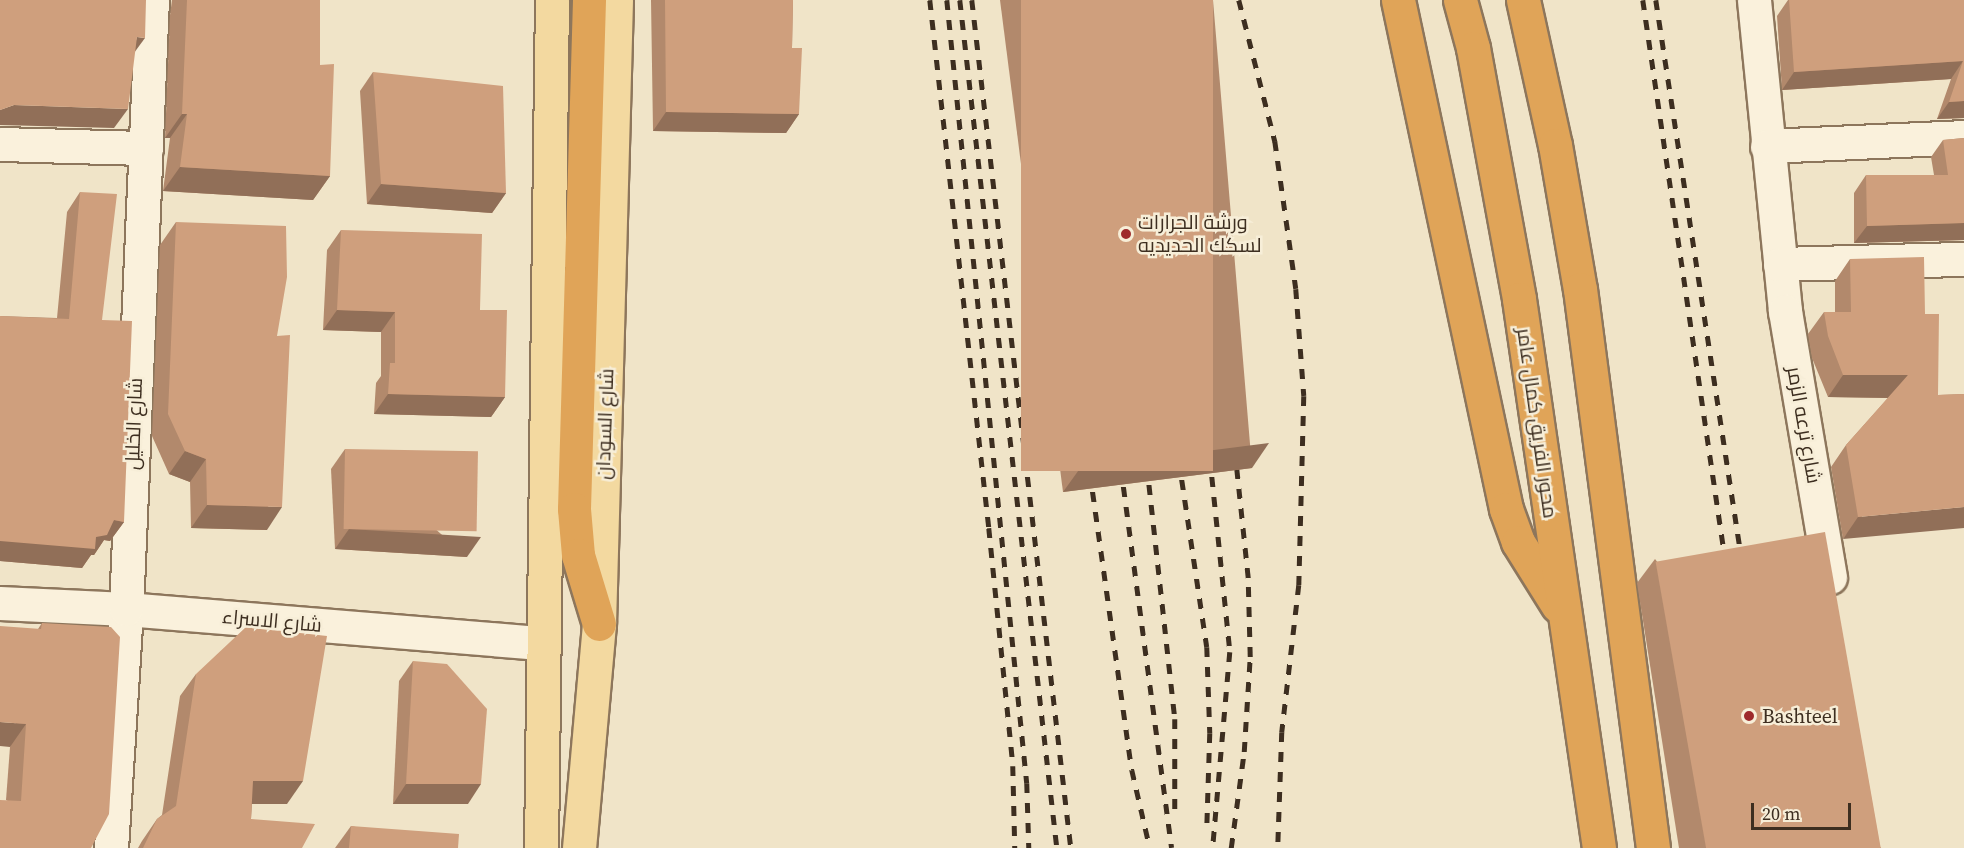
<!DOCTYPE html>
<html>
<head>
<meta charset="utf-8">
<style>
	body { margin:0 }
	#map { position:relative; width:1964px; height:848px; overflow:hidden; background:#f0e4c8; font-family:"Source Serif 4",Cairo,serif }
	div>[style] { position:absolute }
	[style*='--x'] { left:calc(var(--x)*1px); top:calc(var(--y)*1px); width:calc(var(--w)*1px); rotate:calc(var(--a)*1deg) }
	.roads { filter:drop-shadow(2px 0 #8d765c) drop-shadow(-2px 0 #8d765c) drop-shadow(0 2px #8d765c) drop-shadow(0 -2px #8d765c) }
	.minor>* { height:33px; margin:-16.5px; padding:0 16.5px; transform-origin:16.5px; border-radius:16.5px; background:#faf1dc }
	.major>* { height:33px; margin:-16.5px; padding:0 16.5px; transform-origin:16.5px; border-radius:16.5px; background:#f3d9a0 }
	.highway>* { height:33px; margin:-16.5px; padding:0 16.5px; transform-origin:16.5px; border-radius:16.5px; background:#e0a458 }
	.rail>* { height:4.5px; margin-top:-2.25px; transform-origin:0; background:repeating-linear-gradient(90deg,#3d2e20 0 10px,transparent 0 20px) }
	.wall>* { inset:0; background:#b2896c }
	.shaded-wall>* { inset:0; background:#916f58 }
	.building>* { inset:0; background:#cf9f7d; transform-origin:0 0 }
	.dots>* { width:16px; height:16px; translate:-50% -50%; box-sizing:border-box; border:3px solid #f7eed8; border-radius:50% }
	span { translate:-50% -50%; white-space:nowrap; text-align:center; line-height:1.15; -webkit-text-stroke:5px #f7eed8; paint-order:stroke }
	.poi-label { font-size:20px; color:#3d2e20 }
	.left { translate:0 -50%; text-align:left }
	.street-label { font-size:20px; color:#3d2e20 }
	.scale { position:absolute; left:1751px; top:803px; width:100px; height:27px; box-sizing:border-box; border:3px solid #3d2e20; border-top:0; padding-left:8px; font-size:18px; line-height:21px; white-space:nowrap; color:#3d2e20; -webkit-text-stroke:4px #f7eed8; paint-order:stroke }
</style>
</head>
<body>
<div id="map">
	<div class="roads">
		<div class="minor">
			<i style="--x:1754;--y:0;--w:313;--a:84.3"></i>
			<i style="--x:1785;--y:311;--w:270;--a:80.4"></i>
			<i style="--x:0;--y:144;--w:146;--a:1.6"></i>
			<i style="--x:1767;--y:146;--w:197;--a:-2.6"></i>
			<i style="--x:1780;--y:264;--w:184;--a:-1.6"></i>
			<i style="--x:0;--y:603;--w:126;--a:2.7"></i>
			<i style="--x:126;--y:609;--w:419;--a:4.7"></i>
			<i style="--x:111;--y:848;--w:239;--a:-86.4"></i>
			<i style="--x:126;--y:609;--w:610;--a:-87.56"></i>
		</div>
		<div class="major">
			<i style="--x:541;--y:848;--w:848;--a:-89.26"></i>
			<i style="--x:579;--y:848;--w:225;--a:-84.9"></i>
			<i style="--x:599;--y:624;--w:624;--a:-88.44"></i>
		</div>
		<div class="highway">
			<i style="--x:589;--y:0;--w:509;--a:91.69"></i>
			<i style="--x:574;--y:509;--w:46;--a:85"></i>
			<i style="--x:578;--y:555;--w:72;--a:73.1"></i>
			<i style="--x:1398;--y:0;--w:520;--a:78.02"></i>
			<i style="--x:1506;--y:509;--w:35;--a:70"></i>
			<i style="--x:1518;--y:542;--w:75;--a:58"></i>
			<i style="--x:1460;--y:0;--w:50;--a:74.8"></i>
			<i style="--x:1473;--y:48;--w:255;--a:79.6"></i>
			<i style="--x:1519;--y:299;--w:555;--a:81.71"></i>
			<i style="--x:1523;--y:0;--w:148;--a:77.6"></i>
			<i style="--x:1555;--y:145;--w:146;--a:80.2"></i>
			<i style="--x:1580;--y:289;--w:564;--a:82.56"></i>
		</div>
	</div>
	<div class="rail">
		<i style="--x:930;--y:0;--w:531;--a:83.62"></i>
		<i style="--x:989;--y:528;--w:239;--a:84.2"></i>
		<i style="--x:1013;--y:766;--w:82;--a:88.6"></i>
		<i style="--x:947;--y:0;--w:787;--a:84.17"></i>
		<i style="--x:1027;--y:783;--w:65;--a:88.2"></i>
		<i style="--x:960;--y:0;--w:854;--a:83.47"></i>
		<i style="--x:972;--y:0;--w:854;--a:83.34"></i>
		<i style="--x:1239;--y:0;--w:146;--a:75.7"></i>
		<i style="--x:1275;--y:141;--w:149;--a:81.9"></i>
		<i style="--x:1296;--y:289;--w:107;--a:85.7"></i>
		<i style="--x:1304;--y:396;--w:189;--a:91.5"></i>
		<i style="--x:1299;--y:585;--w:148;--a:96.6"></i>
		<i style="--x:1282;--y:732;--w:116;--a:92"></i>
		<i style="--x:1643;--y:0;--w:570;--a:81.63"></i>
		<i style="--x:1656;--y:0;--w:568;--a:81.28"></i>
		<i style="--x:1210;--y:457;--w:196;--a:84.1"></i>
		<i style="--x:1230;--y:652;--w:197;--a:95"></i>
		<i style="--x:1179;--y:460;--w:189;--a:81.5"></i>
		<i style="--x:1207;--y:647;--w:86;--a:88"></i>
		<i style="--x:1210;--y:733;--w:97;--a:91.8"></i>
		<i style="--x:1147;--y:465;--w:256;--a:83.7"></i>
		<i style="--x:1175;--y:719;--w:99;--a:90"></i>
		<i style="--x:1121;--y:467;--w:384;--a:82.4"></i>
		<i style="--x:1090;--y:472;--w:301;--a:82"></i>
		<i style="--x:1132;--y:770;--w:80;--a:77"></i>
		<i style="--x:1231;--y:848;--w:97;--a:-82.3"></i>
		<i style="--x:1244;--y:752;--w:95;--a:-86.4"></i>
		<i style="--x:1250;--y:657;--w:79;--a:-91.5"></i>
		<i style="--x:1248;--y:578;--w:125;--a:-96"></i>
	</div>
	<div class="wall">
		<i style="clip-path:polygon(172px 0,320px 0,320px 65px,330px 176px,313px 200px,163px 191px,170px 138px,165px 138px,170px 15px)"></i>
		<i style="clip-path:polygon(651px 0,793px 0,792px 48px,799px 114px,786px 133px,653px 131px)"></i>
		<i style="clip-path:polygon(1000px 0,1213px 0,1252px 468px,1063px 492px)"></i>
		<i style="clip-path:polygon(1788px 0,1964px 0,1964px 118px,1937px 119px,1951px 79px,1782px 90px,1777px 16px)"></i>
		<i style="clip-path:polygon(373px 72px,506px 193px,492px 213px,367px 204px,360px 91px)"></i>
		<i style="clip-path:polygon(1964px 138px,1964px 240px,1854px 243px,1854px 193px,1866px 175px,1934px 175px,1931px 157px,1943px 140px)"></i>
		<i style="clip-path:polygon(80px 192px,102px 320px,124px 522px,110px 541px,104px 540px,94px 555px,91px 555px,82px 568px,0 561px,0 316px,57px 318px,67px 212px)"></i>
		<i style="clip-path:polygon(176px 222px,277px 336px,267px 530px,191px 528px,190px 482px,169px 474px,152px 436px,160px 245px)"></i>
		<i style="clip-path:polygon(341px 230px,480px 310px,505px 397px,491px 417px,374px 414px,376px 383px,381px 376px,381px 332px,323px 330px,327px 250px)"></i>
		<i style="clip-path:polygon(1850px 259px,1925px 314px,1938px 395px,1964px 394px,1843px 539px,1831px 467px,1846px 445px,1888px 398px,1828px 397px,1812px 358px,1808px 334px,1824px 312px,1835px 312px,1835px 281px)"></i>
		<i style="clip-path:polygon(345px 449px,467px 557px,335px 549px,331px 469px)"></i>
		<i style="clip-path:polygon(1655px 559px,1881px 848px,1679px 848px,1637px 583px)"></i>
		<i style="clip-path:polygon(42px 623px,91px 848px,6px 800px,10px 747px,38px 629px)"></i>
		<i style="clip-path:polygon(413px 661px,468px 804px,393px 804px,399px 681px)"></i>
		<i style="clip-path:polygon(196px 674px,287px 804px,252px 804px,251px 819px,302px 848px,138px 848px,142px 841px,157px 819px,162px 815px,180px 696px)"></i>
		<i style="clip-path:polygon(351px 826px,458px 848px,335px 848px)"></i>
	</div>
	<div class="shaded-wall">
		<i style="clip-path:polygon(137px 37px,145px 38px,131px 57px)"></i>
		<i style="clip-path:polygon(1963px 61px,1951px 79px,1782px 90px,1794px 72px)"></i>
		<i style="clip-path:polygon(1964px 101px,1964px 118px,1937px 119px,1949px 102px)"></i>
		<i style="clip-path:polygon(14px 105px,128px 109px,114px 128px,0 125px,0 110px)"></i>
		<i style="clip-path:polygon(666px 112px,799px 114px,786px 133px,653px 131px)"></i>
		<i style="clip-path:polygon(182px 114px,187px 114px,170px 138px,165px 138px)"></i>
		<i style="clip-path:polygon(180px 167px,330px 176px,313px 200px,163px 191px)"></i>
		<i style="clip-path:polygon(381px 184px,506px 193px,492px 213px,367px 204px)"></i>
		<i style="clip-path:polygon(1964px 223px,1964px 240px,1854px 243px,1867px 226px)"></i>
		<i style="clip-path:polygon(337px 310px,395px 312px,381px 332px,323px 330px)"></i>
		<i style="clip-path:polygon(1843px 375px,1908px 375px,1892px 398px,1828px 397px)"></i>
		<i style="clip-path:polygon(388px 394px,505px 397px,491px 417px,374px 414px)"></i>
		<i style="clip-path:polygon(1269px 443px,1252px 468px,1063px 492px,1081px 467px)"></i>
		<i style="clip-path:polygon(185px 451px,206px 459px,190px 482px,169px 474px)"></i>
		<i style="clip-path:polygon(207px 505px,282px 507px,267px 530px,191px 528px)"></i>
		<i style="clip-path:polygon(1964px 507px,1964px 528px,1843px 539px,1858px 517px)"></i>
		<i style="clip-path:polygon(114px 520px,124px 522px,110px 541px,104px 540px,94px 555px,91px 555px,82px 568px,0 561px,0 541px,96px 537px)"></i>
		<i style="clip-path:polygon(349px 529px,481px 537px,467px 557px,335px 549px)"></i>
		<i style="clip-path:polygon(0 722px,26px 724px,10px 747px,0 746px)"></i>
		<i style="clip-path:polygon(253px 781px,303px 781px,287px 804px,237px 804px)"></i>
		<i style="clip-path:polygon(406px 784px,481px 784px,468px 804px,393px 804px)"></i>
	</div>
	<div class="building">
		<i style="clip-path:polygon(0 0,146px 0,145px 38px,137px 37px,128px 109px,14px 105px,0 110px)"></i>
		<i style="clip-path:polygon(187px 0,320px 0,320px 65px,334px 64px,330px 176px,180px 167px,187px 114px,182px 114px)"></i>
		<i style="clip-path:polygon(665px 0,793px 0,792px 48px,802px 48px,799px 114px,666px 112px)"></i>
		<i style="left:1021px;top:0;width:192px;height:471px"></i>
		<i style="clip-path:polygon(1789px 0,1964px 0,1964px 101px,1949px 102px,1963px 61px,1794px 72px)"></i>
		<i style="clip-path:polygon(373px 72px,503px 86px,506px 193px,381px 184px)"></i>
		<i style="clip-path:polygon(1964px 138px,1964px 223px,1867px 226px,1866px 175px,1948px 175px,1943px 140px)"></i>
		<i style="clip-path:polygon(80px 192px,117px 194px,102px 320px,132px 321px,124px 522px,114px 520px,107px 535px,96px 537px,95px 549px,0 541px,0 316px,69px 319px)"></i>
		<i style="clip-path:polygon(176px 222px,286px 226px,287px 277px,277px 336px,290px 335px,282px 507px,207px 505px,206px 459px,185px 451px,168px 414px)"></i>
		<i style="clip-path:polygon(341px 230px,482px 234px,480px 310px,507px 310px,505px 397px,388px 394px,390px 363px,395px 363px,395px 312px,337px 310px)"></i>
		<i style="clip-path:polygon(1924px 257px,1925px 314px,1939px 314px,1938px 395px,1964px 394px,1964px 507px,1858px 517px,1846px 445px,1908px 375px,1843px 375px,1828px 336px,1824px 312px,1851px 312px,1850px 259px)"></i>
		<i style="left:345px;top:449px;width:133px;height:80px;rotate:1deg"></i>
		<i style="left:1825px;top:532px;width:321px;height:172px;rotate:80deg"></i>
		<i style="clip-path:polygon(42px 623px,111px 627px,120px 637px,109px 814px,91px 848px,0 848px,0 800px,21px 801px,26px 724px,0 722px,0 626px,41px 629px)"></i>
		<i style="clip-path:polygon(246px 627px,327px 636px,303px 781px,253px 781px,251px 819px,315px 824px,302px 848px,143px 848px,157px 819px,176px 806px,196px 674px)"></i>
		<i style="clip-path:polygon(413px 661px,447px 664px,487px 709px,481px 784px,406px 784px)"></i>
		<i style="clip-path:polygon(351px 826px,459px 834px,458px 848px,349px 848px)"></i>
	</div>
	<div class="dots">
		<i style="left:1126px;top:234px;background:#9e2a2b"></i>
		<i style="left:1749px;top:716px;background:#9e2a2b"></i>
	</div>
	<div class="poi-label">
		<span class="left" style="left:1138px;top:234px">ورشة الجرارات<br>لسكك الحديديه</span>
		<span class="left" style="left:1762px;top:716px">Bashteel</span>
	</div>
	<div class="street-label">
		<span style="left:1537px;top:423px;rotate:82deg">محور الفريق كمال عامر</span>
		<span style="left:134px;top:424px;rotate:-88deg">شارع الخليل</span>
		<span style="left:605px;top:424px;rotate:-88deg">شارع السودان</span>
		<span style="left:1804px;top:425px;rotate:80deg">شارع ترعه الزمر</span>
		<span style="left:272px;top:621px;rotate:5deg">شارع الاسراء</span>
	</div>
	<div class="scale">20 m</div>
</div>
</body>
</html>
